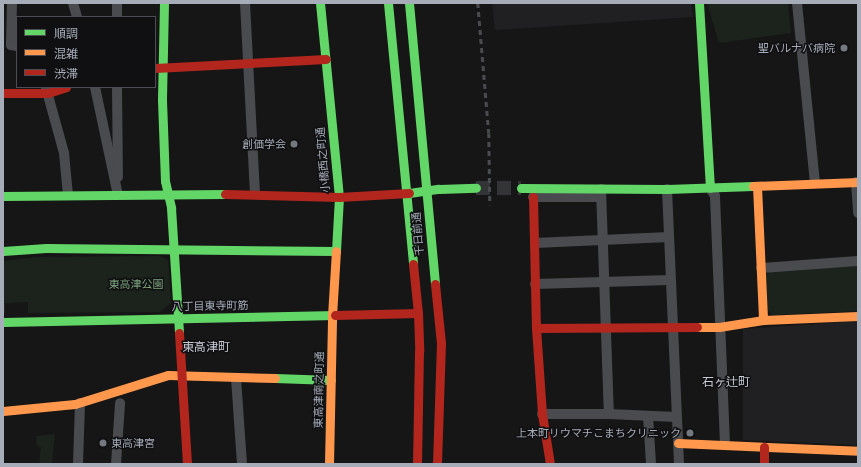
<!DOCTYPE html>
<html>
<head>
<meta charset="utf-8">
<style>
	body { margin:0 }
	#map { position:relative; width:861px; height:467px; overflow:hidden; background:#161616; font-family:Arial,"Noto Sans JP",sans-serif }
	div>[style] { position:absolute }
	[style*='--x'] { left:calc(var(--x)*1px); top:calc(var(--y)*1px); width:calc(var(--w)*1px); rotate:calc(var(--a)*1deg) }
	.built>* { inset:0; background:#202022 }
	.green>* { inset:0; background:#1c231d }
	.secondary-tunnel>* { height:14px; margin-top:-7px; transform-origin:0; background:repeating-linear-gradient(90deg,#333436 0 14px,transparent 0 21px) }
	.street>* { height:10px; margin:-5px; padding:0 5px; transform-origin:5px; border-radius:5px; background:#4a4b4f }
	.fast>* { height:9px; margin:-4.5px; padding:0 4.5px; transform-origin:4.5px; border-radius:4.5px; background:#63d668 }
	.slow>* { height:9px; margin:-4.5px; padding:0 4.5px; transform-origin:4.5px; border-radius:4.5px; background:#ff974d }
	.jam>* { height:9px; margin:-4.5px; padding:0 4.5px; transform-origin:4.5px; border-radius:4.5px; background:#b3261e }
	.rail>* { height:2.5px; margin-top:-1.25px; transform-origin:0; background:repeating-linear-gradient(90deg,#4a4b4e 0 5px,transparent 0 9px) }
	.dots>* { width:11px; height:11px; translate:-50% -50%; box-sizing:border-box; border:2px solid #101012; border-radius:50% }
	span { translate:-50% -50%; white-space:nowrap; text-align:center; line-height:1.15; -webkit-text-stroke:3px #101012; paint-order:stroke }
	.poi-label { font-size:11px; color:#a6acb8 }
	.right { translate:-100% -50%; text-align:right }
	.left { translate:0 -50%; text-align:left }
	.street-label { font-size:11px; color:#a6acb8 }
	.park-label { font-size:11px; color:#7ca47d }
	.neighbourhood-label { font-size:12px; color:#c7cbd4 }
	.frame { position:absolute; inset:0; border:4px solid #a6acb8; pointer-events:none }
	.legend { position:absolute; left:16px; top:16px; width:140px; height:72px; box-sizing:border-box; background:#101012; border:1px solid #4c4e54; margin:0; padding:5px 7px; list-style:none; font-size:12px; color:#a6acb8 }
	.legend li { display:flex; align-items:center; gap:8px; height:20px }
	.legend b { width:20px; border:1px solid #4c4e54 }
</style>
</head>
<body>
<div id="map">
	<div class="built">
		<i style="clip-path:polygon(492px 3px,691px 3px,693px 17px,495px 30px)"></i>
		<i style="clip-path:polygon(858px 321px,858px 443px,855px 445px,743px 440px,743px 329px)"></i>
	</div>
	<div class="green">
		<i style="clip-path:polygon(707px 3px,788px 3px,791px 33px,719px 43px)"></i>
		<i style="clip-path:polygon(160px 256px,168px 260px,171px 303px,160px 312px,28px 313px,28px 302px,5px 303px,5px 313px,3px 314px,3px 261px,36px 257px)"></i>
		<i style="clip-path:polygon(858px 266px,858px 311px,773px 315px,767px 309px,766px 275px,771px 271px)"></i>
		<i style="clip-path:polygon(55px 434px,52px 464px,39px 464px,41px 447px,37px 446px,36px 436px)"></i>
	</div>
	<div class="secondary-tunnel">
		<i style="--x:476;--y:188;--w:45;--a:0"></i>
	</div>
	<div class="street">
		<i style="--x:12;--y:3;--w:42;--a:91.4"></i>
		<i style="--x:11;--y:45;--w:6;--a:9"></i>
		<i style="--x:73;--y:3;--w:15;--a:74"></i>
		<i style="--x:245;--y:3;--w:191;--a:87"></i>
		<i style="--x:797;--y:3;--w:180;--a:84.3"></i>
		<i style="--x:117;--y:17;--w:14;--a:-90"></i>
		<i style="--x:95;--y:87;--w:110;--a:78"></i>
		<i style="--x:117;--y:87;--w:90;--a:89.4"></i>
		<i style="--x:46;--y:88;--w:67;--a:74.5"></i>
		<i style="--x:64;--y:153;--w:42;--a:84.6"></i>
		<i style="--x:856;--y:182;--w:31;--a:86"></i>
		<i style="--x:710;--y:188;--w:9;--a:58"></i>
		<i style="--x:715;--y:196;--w:248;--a:87.7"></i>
		<i style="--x:601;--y:189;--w:225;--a:88"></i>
		<i style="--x:667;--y:189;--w:275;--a:87.5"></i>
		<i style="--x:533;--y:197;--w:68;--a:0"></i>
		<i style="--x:535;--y:243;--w:134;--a:-2.6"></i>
		<i style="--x:761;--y:268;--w:97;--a:-4.1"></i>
		<i style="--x:535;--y:284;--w:135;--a:-1.7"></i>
		<i style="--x:236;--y:378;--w:86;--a:86"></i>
		<i style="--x:542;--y:414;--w:67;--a:0"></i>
		<i style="--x:609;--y:414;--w:67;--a:2.6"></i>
		<i style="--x:648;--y:416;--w:48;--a:86.4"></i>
		<i style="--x:78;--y:464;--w:61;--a:-88.1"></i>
		<i style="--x:116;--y:464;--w:61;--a:-86.2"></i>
	</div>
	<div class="fast">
		<i style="--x:164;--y:3;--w:97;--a:91.2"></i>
		<i style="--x:162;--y:100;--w:81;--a:87.9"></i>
		<i style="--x:165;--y:181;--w:28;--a:77"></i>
		<i style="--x:171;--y:208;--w:125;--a:86.3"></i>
		<i style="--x:320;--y:3;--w:195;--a:84.4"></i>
		<i style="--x:339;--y:197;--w:54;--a:93.2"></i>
		<i style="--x:388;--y:3;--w:262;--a:84.5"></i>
		<i style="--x:409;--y:3;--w:282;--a:84.7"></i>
		<i style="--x:699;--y:3;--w:185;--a:86.6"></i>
		<i style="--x:521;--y:188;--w:146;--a:0.4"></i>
		<i style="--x:667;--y:189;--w:86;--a:-2"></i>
		<i style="--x:409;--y:193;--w:30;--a:-8"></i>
		<i style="--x:439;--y:189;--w:37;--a:-2"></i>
		<i style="--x:3;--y:196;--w:222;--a:-0.5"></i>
		<i style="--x:3;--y:251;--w:43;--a:-4"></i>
		<i style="--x:46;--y:248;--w:289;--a:0.6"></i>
		<i style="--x:3;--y:322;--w:332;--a:-1.2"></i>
		<i style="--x:275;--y:378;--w:56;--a:2"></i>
	</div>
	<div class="slow">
		<i style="--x:753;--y:186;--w:105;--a:-2.2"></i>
		<i style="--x:757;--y:186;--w:134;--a:87.4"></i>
		<i style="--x:697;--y:327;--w:22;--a:0"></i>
		<i style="--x:719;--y:327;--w:45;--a:-9"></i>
		<i style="--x:763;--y:320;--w:95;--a:-2.4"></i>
		<i style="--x:3;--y:411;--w:72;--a:-5.6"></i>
		<i style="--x:75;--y:404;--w:97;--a:-17.3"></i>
		<i style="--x:168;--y:375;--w:107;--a:1.6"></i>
		<i style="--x:678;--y:443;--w:180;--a:2.5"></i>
		<i style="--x:329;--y:464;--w:148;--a:-88.8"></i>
		<i style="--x:332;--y:316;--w:65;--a:-86.5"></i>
	</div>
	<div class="jam">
		<i style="--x:155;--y:68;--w:171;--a:-3"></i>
		<i style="--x:3;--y:93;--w:45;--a:0"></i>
		<i style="--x:48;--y:93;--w:19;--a:-18"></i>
		<i style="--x:225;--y:194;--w:114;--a:1.5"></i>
		<i style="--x:339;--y:197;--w:70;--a:-3.3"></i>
		<i style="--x:533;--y:197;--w:131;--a:88.7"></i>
		<i style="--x:536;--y:328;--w:86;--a:86"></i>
		<i style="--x:542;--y:414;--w:51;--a:80.9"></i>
		<i style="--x:413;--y:264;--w:49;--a:84.2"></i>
		<i style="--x:418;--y:313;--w:38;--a:88"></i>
		<i style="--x:419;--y:351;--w:113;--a:91"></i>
		<i style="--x:435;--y:284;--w:59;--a:84.2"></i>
		<i style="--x:441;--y:343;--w:121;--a:91.9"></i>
		<i style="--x:335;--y:315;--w:83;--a:-1.4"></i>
		<i style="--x:536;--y:328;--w:161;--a:-0.4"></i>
		<i style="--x:179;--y:333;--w:131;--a:86.5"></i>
		<i style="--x:764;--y:447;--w:17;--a:90"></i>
	</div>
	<div class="rail">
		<i style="--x:478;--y:3;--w:130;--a:85.2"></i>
		<i style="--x:489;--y:133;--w:72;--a:89.2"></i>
	</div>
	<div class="dots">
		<i style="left:844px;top:48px;background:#74787f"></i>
		<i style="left:294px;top:144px;background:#74787f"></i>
		<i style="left:690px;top:433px;background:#74787f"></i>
		<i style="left:103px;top:443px;background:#74787f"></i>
	</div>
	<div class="poi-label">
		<span class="right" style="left:835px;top:48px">聖バルナバ病院</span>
		<span class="right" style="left:286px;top:144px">創価学会</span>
		<span class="right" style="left:681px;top:433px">上本町リウマチこまちクリニック</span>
		<span class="left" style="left:111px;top:443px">東高津宮</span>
	</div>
	<div class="street-label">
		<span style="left:323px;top:160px;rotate:-95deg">小橋西之町通</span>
		<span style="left:418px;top:234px;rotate:-95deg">千日前通</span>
		<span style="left:210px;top:306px;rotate:-1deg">八丁目東寺町筋</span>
		<span style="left:319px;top:390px;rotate:-89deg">東高津南之町通</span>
	</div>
	<div class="park-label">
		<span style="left:136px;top:284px">東高津公園</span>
	</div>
	<div class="neighbourhood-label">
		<span style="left:206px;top:348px">東高津町</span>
		<span style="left:726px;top:383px">石ヶ辻町</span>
	</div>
	<div class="frame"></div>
	<ul class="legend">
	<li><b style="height:5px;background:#63d668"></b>順調</li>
	<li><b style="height:5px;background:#ff974d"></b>混雑</li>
	<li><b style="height:5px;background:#b3261e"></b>渋滞</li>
	</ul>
</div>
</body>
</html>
